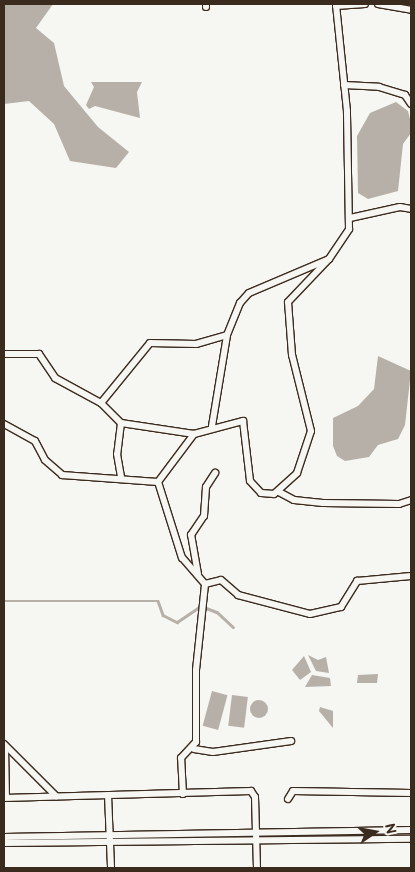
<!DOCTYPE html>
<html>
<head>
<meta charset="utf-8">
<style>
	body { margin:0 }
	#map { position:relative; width:415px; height:872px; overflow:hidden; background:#f6f6f2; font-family:"Balsamiq Sans",sans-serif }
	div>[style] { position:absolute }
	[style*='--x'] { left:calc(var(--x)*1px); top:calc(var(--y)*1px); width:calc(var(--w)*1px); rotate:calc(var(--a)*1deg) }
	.water>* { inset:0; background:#b6b0a9; transform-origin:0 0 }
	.round { border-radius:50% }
	.stream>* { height:2.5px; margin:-1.25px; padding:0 1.25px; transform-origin:1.25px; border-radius:1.25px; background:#b6b0a9 }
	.roads { filter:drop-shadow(1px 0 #3b2a1e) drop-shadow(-1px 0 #3b2a1e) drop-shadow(0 1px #3b2a1e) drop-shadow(0 -1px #3b2a1e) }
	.minor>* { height:6px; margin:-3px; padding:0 3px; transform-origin:3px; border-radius:3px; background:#f6f6f2 }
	span { translate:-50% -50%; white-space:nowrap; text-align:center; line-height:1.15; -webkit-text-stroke:5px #f6f6f2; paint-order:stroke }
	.frame { position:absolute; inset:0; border:5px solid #3b2a1e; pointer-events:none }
	.north { position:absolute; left:350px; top:807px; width:50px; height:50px; -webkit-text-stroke:4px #f6f6f2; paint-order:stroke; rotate:78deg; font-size:14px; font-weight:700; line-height:20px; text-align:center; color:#3b2a1e }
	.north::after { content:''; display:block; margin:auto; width:18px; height:22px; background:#3b2a1e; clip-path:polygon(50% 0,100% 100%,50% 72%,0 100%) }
</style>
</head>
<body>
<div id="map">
	<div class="water">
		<i style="clip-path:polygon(4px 4px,53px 4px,36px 28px,54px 43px,64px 86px,98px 127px,129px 152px,116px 168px,70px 161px,54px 124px,29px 101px,4px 104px)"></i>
		<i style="clip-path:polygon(91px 82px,142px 82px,137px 92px,140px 118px,95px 106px,89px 109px,86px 105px,94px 87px)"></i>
		<i style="clip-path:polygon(396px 102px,408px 111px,411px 123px,411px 133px,403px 144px,398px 191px,368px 199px,358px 193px,357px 136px,370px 113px)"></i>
		<i style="clip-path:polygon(378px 356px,411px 371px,405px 425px,398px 439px,378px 445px,369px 457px,345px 461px,337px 456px,333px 446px,333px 418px,358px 406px,374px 389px)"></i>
		<i style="clip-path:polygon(308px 655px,318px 660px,326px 657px,329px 673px,316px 671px)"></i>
		<i style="clip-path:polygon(304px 656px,311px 672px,300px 680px,292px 670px)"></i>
		<i style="clip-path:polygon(378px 674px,377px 683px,357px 683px,358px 675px)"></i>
		<i style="clip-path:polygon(312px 675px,330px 678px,331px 686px,305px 687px)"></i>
		<i style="left:212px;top:691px;width:16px;height:36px;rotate:15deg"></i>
		<i style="left:232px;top:695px;width:16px;height:31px;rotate:7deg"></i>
		<i class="round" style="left:250px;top:700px;width:18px;height:18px"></i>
		<i style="clip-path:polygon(320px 707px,333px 711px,333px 728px,319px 711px)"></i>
	</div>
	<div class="stream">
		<i style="--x:4;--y:601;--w:154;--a:0"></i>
		<i style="--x:158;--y:601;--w:15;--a:70"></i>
		<i style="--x:163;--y:615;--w:16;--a:27"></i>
		<i style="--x:177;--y:622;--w:29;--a:-34"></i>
		<i style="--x:201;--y:606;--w:17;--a:21"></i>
		<i style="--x:217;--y:612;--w:22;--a:43"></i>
	</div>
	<div class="roads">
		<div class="minor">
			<i style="--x:206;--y:4;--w:3;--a:90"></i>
			<i style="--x:378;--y:4;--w:34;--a:10"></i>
			<i style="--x:336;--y:6;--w:29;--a:-4"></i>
			<i style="--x:344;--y:85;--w:35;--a:3"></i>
			<i style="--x:379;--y:87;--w:27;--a:17"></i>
			<i style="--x:405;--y:95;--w:11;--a:56"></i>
			<i style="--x:350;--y:218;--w:51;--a:-12.4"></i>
			<i style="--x:400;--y:207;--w:11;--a:10"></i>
			<i style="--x:4;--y:354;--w:35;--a:0"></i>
			<i style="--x:39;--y:354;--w:29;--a:56"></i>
			<i style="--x:55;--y:378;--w:52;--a:28.5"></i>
			<i style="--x:101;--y:403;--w:28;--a:45"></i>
			<i style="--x:121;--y:423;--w:74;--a:8.6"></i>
			<i style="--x:194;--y:434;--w:51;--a:-14.9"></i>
			<i style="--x:243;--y:421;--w:60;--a:83.3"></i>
			<i style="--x:250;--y:481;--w:16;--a:47"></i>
			<i style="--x:261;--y:493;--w:13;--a:4"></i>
			<i style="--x:274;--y:494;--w:31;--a:-42"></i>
			<i style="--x:297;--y:473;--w:44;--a:-71.6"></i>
			<i style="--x:311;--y:431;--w:78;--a:-104"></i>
			<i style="--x:292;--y:355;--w:53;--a:-94.3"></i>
			<i style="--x:288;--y:302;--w:59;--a:-46.4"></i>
			<i style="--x:101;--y:403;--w:77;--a:-50.8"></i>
			<i style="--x:150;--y:343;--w:46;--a:1.2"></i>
			<i style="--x:196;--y:344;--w:32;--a:-16"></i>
			<i style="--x:121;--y:423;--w:31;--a:97"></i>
			<i style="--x:117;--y:454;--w:23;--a:80"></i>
			<i style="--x:4;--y:424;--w:35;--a:29"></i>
			<i style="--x:35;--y:441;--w:21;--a:62"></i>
			<i style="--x:45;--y:460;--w:23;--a:41"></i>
			<i style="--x:62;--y:475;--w:96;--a:4.2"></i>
			<i style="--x:212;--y:426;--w:92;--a:-80.6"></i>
			<i style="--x:227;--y:335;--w:35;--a:-68"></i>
			<i style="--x:240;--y:303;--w:13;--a:-48"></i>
			<i style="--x:249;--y:293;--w:87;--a:-23"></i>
			<i style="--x:329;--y:259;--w:36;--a:-56"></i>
			<i style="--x:349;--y:229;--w:118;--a:-91"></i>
			<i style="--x:347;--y:111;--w:108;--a:-95.9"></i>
			<i style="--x:279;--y:492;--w:17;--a:28"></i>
			<i style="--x:294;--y:500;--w:29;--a:6"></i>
			<i style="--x:323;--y:503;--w:76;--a:0.8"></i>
			<i style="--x:399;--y:504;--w:13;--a:-18"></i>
			<i style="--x:198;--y:574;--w:40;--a:-100"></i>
			<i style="--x:191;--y:535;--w:23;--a:-56"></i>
			<i style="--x:204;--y:516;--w:29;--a:-86"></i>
			<i style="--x:206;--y:487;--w:17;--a:-57"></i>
			<i style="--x:205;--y:584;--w:16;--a:-14"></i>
			<i style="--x:221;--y:580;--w:23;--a:41"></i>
			<i style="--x:238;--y:595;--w:74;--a:14.8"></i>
			<i style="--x:310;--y:614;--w:32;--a:-13"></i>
			<i style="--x:341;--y:607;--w:31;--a:-58"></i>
			<i style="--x:357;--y:581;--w:54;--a:-5.3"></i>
			<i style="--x:4;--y:744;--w:74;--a:45"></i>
			<i style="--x:5;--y:746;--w:51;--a:88.9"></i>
			<i style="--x:194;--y:749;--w:19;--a:9"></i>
			<i style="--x:213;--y:752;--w:79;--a:-8"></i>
			<i style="--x:183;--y:794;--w:36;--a:-93"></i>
			<i style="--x:181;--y:758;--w:22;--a:-47"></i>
			<i style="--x:196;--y:742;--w:72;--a:-90"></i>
			<i style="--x:196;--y:670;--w:86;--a:-84"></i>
			<i style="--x:205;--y:584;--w:35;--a:-131"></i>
			<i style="--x:182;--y:558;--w:80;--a:-107.5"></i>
			<i style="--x:158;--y:482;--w:60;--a:-53.1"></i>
			<i style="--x:108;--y:795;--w:73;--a:87.6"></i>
			<i style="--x:4;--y:798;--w:247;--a:-1.6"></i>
			<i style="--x:251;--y:791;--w:7;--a:56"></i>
			<i style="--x:255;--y:797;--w:71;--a:88.4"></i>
			<i style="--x:288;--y:799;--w:9;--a:-58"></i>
			<i style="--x:293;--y:791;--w:118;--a:1"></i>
			<i style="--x:4;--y:837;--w:407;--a:-1"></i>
			<i style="--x:4;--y:843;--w:407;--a:-0.6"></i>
		</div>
	</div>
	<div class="frame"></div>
	<div class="north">N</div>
</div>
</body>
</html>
